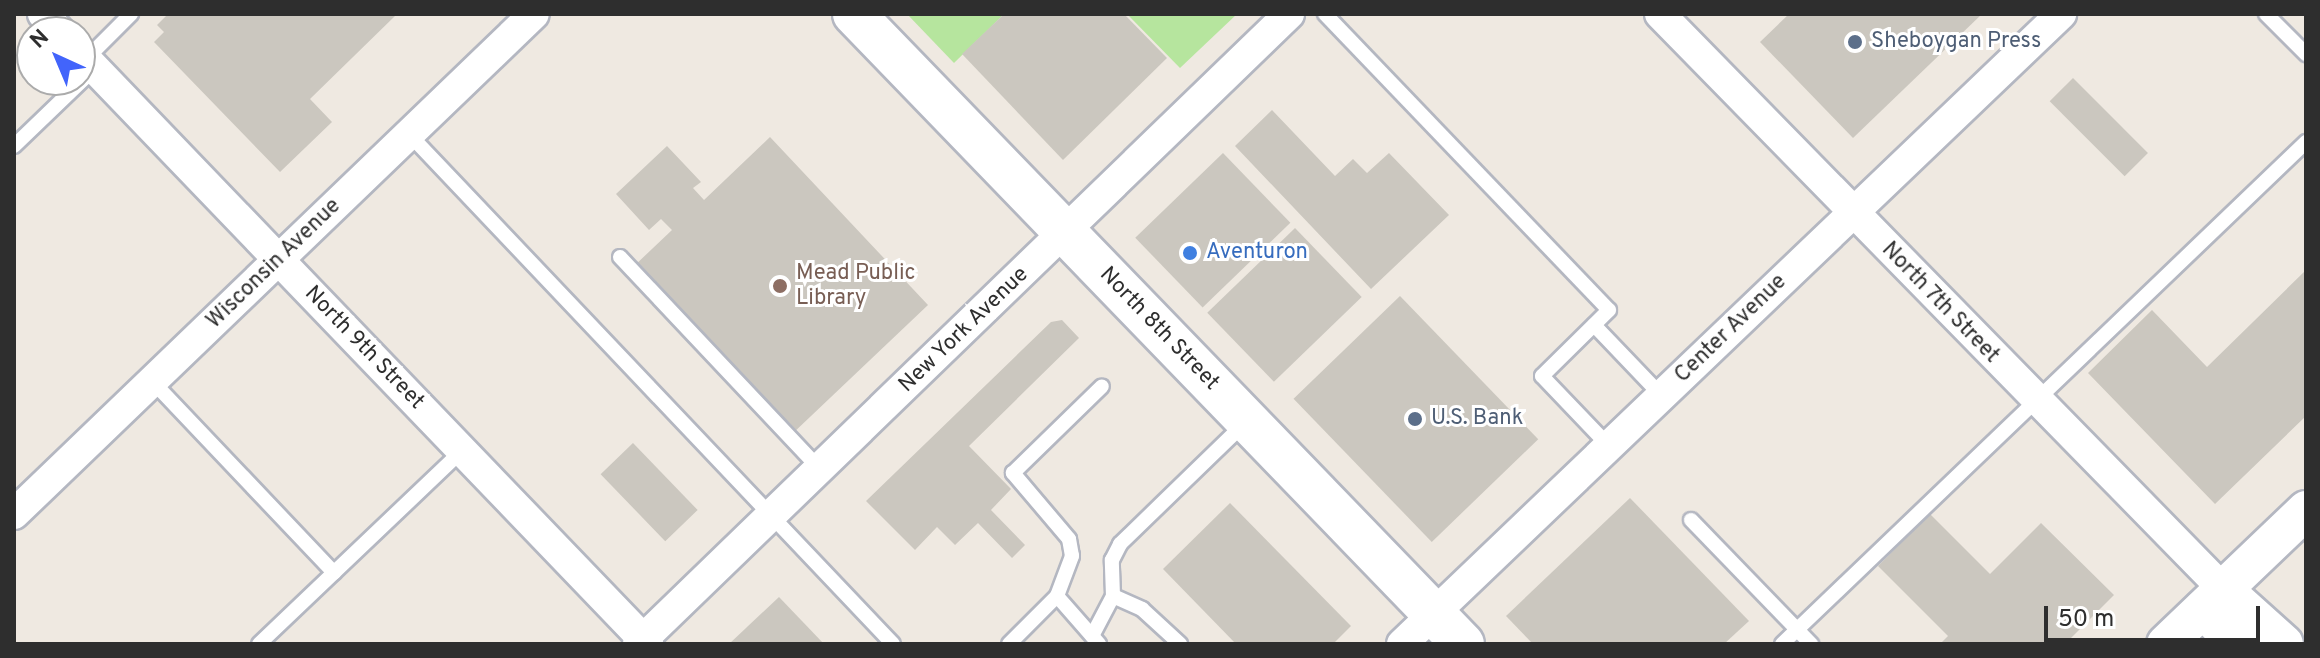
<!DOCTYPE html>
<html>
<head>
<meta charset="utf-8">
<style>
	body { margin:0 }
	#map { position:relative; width:2320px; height:658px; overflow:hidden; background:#efe9e1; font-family:Overpass,sans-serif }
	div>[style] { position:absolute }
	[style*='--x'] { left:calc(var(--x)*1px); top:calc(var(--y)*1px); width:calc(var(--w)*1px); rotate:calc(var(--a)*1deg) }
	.green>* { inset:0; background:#b6e59e }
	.building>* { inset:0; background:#cbc7bf; transform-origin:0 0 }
	.roads { filter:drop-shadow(2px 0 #b4b7c1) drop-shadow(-2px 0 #b4b7c1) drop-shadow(0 2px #b4b7c1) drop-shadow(0 -2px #b4b7c1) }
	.service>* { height:14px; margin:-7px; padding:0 7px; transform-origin:7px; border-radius:7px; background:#fff }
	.minor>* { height:30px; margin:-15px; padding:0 15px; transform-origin:15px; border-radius:15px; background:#fff }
	.tertiary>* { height:38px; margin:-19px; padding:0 19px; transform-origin:19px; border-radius:19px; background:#fff }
	.secondary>* { height:42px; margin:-21px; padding:0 21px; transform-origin:21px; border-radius:21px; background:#fff }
	.dots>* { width:22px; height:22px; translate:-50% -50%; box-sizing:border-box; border:4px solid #fff; border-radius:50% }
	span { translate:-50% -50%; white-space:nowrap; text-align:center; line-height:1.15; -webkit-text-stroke:6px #fff; paint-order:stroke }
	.service-label { font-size:22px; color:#4e5e75 }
	.left { translate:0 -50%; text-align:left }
	.shop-label { font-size:22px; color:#366cbe }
	.street-label { font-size:22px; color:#2e2e2e }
	.education-label { font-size:22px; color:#785e54 }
	.frame { position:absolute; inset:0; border:16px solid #2e2e2e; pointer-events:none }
	.north { position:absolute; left:16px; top:16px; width:80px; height:80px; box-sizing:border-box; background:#fff; border:2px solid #ababab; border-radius:50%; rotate:316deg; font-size:22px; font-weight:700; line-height:32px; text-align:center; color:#2e2e2e }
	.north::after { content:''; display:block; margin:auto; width:28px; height:36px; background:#4264fb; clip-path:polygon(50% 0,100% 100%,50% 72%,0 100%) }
	.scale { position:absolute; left:2044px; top:606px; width:216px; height:36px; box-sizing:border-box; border:4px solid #2e2e2e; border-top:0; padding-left:10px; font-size:24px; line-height:28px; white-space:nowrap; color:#2e2e2e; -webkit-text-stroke:6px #fff; paint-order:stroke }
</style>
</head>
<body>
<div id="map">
	<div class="green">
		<i style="clip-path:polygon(907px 14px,1004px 14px,954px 63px)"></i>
		<i style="clip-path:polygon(1127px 14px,1237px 14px,1180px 68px)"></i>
	</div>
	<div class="building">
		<i style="clip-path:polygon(168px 14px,393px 14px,395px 16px,310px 99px,332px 122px,280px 172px,154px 42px,164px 32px,157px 25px)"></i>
		<i style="clip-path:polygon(1004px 14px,1124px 14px,1167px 58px,1063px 160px,962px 54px)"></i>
		<i style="clip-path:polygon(1789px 14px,1982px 14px,1853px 138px,1760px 42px)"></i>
		<i style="left:2073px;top:78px;width:106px;height:33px;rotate:45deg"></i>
		<i style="clip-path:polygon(1272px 110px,1335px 176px,1353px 159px,1367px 173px,1389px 153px,1449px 215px,1371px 289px,1235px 146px)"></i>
		<i style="clip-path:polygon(770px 137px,928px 305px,791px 435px,633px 267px,672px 230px,661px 219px,649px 230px,616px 194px,667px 146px,701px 182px,693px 188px,704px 200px)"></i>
		<i style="left:1223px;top:153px;width:97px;height:122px;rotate:46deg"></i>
		<i style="left:1295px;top:228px;width:96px;height:122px;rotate:46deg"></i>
		<i style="clip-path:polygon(2306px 270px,2306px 416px,2215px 504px,2088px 373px,2152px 310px,2207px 367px)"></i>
		<i style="left:1400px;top:296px;width:199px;height:148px;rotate:46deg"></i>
		<i style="clip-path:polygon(1062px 320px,1079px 338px,969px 446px,1011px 489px,991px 510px,1025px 545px,1012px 558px,978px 523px,955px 545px,937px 527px,915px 550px,866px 501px,1051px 322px)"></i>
		<i style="left:633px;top:443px;width:93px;height:45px;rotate:46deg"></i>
		<i style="clip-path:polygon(1630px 498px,1749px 621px,1724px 644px,1533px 644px,1506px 616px)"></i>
		<i style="clip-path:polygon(1230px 503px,1351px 626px,1333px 644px,1236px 644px,1163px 569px)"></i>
		<i style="clip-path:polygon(1930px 514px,1990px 574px,2041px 523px,2114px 595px,2065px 644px,1940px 644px,1948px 636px,1878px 566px)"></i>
		<i style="clip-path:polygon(779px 597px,824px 644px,729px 644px)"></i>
	</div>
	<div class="roads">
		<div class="service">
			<i style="--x:1325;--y:14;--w:410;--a:46.2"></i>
			<i style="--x:1609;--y:310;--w:94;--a:135.4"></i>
			<i style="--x:1542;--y:376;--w:97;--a:46.3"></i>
			<i style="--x:2266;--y:14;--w:57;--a:45"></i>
			<i style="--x:86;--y:59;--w:64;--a:-45"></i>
			<i style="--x:409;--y:134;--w:703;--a:46.5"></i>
			<i style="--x:14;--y:146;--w:112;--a:-43.9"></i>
			<i style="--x:620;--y:257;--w:290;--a:46.7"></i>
			<i style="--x:1594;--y:325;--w:97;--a:46.3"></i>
			<i style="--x:153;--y:382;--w:263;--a:46.5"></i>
			<i style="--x:1691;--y:520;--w:173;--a:45.9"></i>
			<i style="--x:1057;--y:596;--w:64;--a:48.8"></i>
			<i style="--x:1113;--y:596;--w:32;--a:24"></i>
			<i style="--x:1142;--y:609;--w:52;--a:42.6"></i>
			<i style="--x:1092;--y:636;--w:45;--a:-62.3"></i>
			<i style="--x:1113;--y:596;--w:36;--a:-92"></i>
			<i style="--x:1112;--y:560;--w:18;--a:-63"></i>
			<i style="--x:1120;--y:544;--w:173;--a:-44.1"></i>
			<i style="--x:259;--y:644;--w:282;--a:-43.6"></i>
			<i style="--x:1009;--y:644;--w:68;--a:-45"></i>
			<i style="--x:1057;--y:596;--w:43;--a:-69.4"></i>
			<i style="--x:1072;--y:556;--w:17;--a:-100"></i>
			<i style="--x:1069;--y:539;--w:87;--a:-130.3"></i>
			<i style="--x:1013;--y:473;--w:124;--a:-44.3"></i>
			<i style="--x:1782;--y:644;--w:726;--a:-43.77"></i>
		</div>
		<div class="minor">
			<i style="--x:43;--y:14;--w:25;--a:47"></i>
			<i style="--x:1660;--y:14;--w:805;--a:45.6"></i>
			<i style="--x:80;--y:53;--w:820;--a:46.14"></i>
			<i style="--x:14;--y:514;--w:721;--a:-43.88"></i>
			<i style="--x:638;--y:644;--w:906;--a:-44.06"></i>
			<i style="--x:1402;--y:644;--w:912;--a:-43.71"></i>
		</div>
		<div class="tertiary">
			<i style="--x:2223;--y:589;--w:82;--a:42"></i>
			<i style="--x:2203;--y:609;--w:49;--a:45.8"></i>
			<i style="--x:2166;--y:644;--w:194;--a:-43.7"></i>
		</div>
		<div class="secondary">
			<i style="--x:854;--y:14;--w:876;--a:45.97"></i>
		</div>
	</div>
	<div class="dots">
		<i style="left:1855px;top:42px;background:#5c6f8a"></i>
		<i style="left:1190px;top:253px;background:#3f7fe0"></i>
		<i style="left:780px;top:286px;background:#8d6e63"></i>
		<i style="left:1415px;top:419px;background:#5c6f8a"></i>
	</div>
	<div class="service-label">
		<span class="left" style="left:1871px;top:42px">Sheboygan Press</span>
		<span class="left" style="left:1431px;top:419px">U.S. Bank</span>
	</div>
	<div class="shop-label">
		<span class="left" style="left:1206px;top:253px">Aventuron</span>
	</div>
	<div class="street-label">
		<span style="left:274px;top:264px;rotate:-44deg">Wisconsin Avenue</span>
		<span style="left:1940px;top:303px;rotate:46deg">North 7th Street</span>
		<span style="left:1159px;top:329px;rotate:46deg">North 8th Street</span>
		<span style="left:1731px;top:329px;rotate:-44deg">Center Avenue</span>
		<span style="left:964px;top:330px;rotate:-44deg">New York Avenue</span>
		<span style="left:364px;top:348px;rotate:46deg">North 9th Street</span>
	</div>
	<div class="education-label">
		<span class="left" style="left:796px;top:286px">Mead Public<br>Library</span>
	</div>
	<div class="frame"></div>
	<div class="north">N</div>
	<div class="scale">50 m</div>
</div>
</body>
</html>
